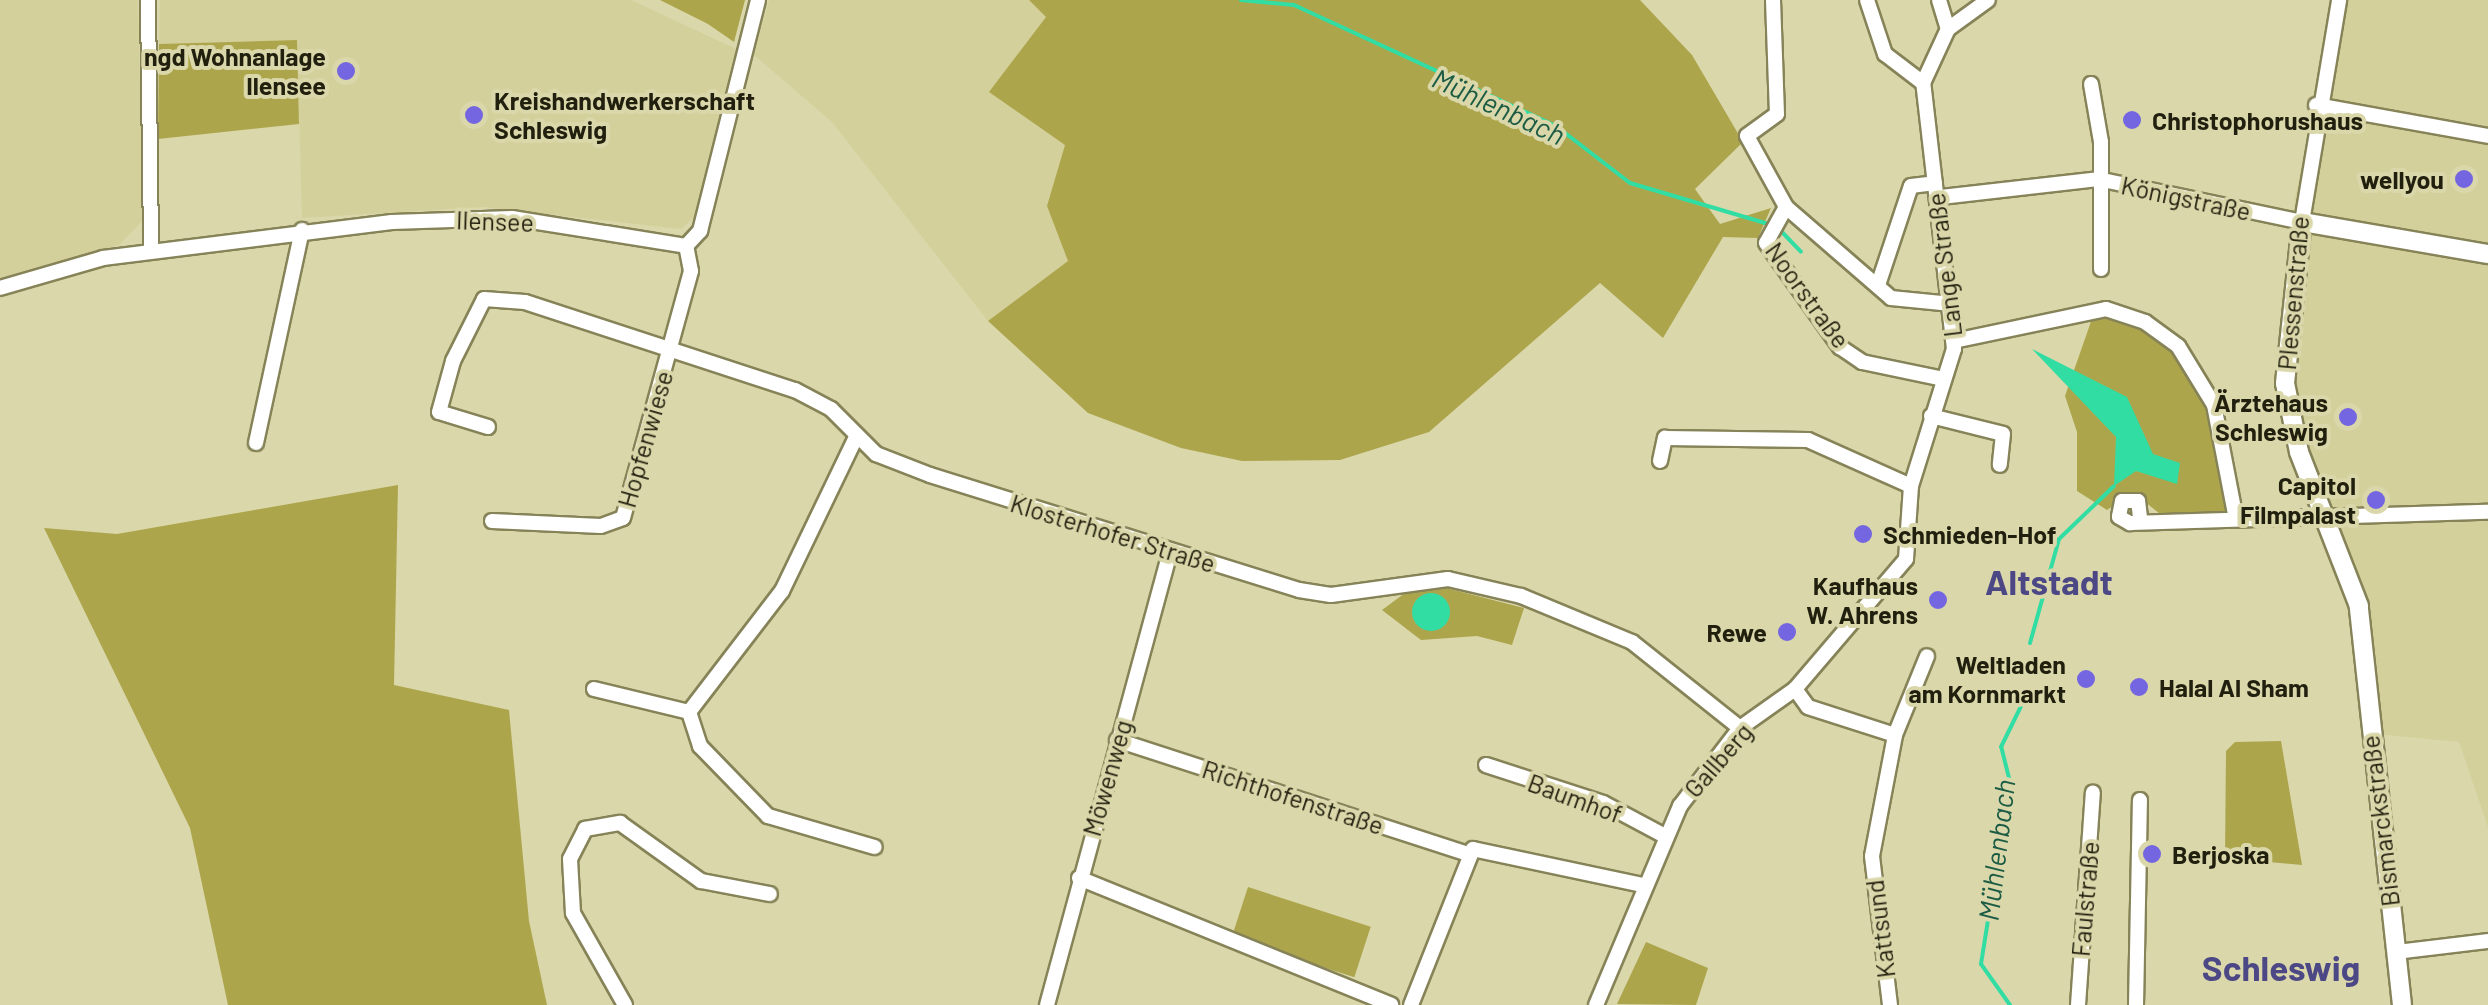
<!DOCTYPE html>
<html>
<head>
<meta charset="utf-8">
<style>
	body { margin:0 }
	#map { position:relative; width:2488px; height:1005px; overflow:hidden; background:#dad7aa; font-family:Barlow,sans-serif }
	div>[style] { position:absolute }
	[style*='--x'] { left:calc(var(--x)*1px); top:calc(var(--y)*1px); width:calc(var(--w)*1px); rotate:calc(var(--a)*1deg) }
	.built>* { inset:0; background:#d4d09b }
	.green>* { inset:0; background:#ada54c; transform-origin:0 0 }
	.water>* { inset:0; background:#32dda3 }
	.round { border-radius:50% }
	.stream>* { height:4px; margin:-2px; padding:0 2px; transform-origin:2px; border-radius:2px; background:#32dda3 }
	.roads { filter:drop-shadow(2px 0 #868358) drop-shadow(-2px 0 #868358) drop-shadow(0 2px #868358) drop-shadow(0 -2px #868358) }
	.minor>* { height:14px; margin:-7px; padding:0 7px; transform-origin:7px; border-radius:7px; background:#fff }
	.tertiary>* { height:18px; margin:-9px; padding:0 9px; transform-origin:9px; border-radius:9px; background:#fff }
	.dots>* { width:28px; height:28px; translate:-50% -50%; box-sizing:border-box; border:5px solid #dad7aa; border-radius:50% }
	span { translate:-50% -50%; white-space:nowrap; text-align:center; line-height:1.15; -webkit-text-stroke:8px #dad7aa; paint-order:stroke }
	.poi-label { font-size:25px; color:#211f0e; font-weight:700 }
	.right { translate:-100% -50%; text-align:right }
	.left { translate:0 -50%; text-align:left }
	.street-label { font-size:25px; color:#211f0e }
	.water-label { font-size:28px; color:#1d5c44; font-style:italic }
	.district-label { font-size:35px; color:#4c4885; font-weight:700 }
</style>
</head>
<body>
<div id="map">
	<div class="built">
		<i style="clip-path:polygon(0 0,138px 0,143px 220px,119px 245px,0 278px)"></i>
		<i style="clip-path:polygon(160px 0,631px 0,736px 49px,694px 217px,681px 229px,482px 207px,302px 218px,297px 40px,159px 44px)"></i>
		<i style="clip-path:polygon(769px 0,1029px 0,1047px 17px,1066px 145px,1047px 206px,1068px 261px,988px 321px,832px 122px,754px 55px)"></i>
		<i style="clip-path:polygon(2335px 0,2488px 0,2488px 827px,2459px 742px,2366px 733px,2359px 636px,2276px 376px,2295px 198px)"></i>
	</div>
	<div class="green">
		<i style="clip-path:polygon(660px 0,745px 0,734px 42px,708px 24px)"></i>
		<i style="clip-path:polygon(1029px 0,1640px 0,1692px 55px,1743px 142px,1695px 189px,1720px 224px,1771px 208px,1758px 238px,1723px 237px,1663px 338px,1600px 283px,1429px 432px,1340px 460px,1242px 461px,1181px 448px,1088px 413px,988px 321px,1068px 261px,1047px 206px,1065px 145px,989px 92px,1046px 17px)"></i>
		<i style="clip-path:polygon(297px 40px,299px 124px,158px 139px,159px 44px)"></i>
		<i style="clip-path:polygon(2094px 313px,2144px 324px,2174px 346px,2201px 386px,2219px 430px,2228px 515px,2160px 514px,2133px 492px,2107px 510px,2077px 491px,2077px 432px,2065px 396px)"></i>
		<i style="clip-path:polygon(398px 485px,394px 685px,509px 710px,529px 921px,547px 1005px,228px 1005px,190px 828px,44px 528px,117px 534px)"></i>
		<i style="clip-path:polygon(1446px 588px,1524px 608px,1512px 645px,1477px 636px,1421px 640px,1382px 610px,1405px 593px)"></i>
		<i style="clip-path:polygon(2281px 741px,2302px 865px,2225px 858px,2226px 751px,2235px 742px)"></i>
		<i style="left:1248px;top:887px;width:129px;height:53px;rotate:18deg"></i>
		<i style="clip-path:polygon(1646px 942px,1708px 968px,1696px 1005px,1617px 1004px)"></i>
	</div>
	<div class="water">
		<i style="clip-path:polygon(2032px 349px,2127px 397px,2153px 454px,2180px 463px,2177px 484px,2136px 471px,2114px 486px,2116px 437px)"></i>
		<i class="round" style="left:1412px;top:593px;width:38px;height:38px"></i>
	</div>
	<div class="stream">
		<i style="--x:1241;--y:0;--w:53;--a:5.4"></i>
		<i style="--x:1294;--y:5;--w:289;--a:24.8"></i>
		<i style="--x:1556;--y:126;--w:93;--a:37.6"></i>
		<i style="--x:1630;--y:183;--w:148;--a:16.5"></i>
		<i style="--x:1780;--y:230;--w:30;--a:46"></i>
		<i style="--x:2030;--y:643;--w:108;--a:-74.4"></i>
		<i style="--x:2059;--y:539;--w:76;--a:-43.9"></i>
		<i style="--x:2010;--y:1005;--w:50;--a:-125.3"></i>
		<i style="--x:1981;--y:964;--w:184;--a:-80.9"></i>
		<i style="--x:2010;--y:782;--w:36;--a:-104"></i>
		<i style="--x:2001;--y:747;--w:59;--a:-63.9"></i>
	</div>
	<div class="roads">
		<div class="minor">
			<i style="--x:148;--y:0;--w:251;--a:89.3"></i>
			<i style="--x:1773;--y:0;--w:114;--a:88"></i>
			<i style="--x:1777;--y:114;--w:37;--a:144"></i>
			<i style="--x:1747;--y:136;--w:81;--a:61.2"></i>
			<i style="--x:1786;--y:207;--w:139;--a:40.9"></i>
			<i style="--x:1891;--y:298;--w:61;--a:5.6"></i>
			<i style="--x:1867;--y:0;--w:57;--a:71.6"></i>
			<i style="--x:1885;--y:54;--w:48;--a:37.3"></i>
			<i style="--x:1939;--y:0;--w:30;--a:73"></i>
			<i style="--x:2091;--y:84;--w:59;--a:80.2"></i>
			<i style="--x:2101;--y:142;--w:127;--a:90"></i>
			<i style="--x:2316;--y:105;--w:175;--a:10.2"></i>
			<i style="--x:1941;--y:197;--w:158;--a:-6.5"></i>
			<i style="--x:2098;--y:179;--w:208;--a:11.9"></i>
			<i style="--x:2302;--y:222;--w:225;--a:-80.5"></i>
			<i style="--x:1786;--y:207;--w:41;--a:119.1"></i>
			<i style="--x:1766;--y:243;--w:128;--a:54.6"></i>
			<i style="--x:1840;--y:347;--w:27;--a:34"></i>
			<i style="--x:1862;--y:362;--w:84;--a:11.7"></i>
			<i style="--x:686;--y:246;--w:21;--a:-47"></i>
			<i style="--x:700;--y:231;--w:238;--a:-75.9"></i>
			<i style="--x:1878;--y:285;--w:104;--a:-71.6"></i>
			<i style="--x:1911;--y:186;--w:24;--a:-7"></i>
			<i style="--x:0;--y:288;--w:107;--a:-16.2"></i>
			<i style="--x:103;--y:258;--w:291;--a:-7.1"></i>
			<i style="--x:392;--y:222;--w:120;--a:-1.9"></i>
			<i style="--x:512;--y:218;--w:176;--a:9.1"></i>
			<i style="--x:1954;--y:341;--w:155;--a:-11.9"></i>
			<i style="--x:2106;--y:309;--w:41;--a:18.4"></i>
			<i style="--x:2145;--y:322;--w:41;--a:36"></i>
			<i style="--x:2178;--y:346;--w:69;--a:58.6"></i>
			<i style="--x:2214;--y:405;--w:116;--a:79.1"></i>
			<i style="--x:1931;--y:416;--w:74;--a:14"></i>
			<i style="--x:2003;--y:434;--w:31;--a:96"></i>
			<i style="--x:488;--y:427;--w:51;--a:-163"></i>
			<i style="--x:439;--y:412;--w:53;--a:-74.6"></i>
			<i style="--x:453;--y:361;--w:69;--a:-63.4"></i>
			<i style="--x:484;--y:299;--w:41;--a:4.2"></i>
			<i style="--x:525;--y:302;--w:284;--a:18.1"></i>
			<i style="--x:795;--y:390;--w:41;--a:27.8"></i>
			<i style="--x:831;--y:409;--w:64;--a:45"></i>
			<i style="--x:876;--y:454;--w:58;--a:21.3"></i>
			<i style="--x:930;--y:475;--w:387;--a:17.3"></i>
			<i style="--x:1299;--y:590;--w:32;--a:9"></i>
			<i style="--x:1331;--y:595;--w:118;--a:-7.8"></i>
			<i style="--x:1448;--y:579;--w:75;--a:13.1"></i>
			<i style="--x:1521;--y:596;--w:120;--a:22.5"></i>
			<i style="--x:1632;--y:642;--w:138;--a:38.5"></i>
			<i style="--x:256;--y:443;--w:218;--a:-77.8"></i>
			<i style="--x:1660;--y:461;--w:24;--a:-78"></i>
			<i style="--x:1665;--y:438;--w:143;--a:0.8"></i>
			<i style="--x:1808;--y:440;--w:113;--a:24.1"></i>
			<i style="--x:2140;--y:517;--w:16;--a:-97"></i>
			<i style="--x:2138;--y:501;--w:16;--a:180"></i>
			<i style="--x:2122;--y:501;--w:16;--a:101"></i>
			<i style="--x:2119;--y:517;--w:13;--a:29"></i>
			<i style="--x:2130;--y:523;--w:358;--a:-1.8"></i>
			<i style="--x:492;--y:521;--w:109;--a:2.6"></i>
			<i style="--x:601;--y:526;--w:23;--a:-20"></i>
			<i style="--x:623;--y:518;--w:256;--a:-74.6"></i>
			<i style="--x:691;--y:271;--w:25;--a:-101"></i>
			<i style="--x:594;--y:689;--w:98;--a:13.6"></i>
			<i style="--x:689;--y:712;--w:153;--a:-52.5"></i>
			<i style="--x:782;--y:591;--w:169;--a:-64.3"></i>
			<i style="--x:1795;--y:689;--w:22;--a:54"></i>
			<i style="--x:1808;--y:707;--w:91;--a:17.8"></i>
			<i style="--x:689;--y:712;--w:36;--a:72"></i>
			<i style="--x:700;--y:746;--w:98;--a:45.8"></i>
			<i style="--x:768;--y:816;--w:111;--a:16.2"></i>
			<i style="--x:1117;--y:740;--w:369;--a:18"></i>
			<i style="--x:1486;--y:765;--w:123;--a:18"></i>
			<i style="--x:1603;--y:803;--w:68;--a:28.1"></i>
			<i style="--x:1079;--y:878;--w:337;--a:22.1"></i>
			<i style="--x:2396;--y:952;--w:93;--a:-6.8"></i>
			<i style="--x:625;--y:1005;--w:106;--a:-119.5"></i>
			<i style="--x:573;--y:913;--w:54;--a:-93.2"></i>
			<i style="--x:570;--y:859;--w:34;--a:-63"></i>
			<i style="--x:585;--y:829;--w:36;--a:-10"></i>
			<i style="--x:620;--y:823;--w:100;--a:35.6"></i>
			<i style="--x:701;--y:881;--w:70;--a:10.7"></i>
			<i style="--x:1047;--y:1005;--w:469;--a:-74.8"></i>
			<i style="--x:1411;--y:1005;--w:168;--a:-68.3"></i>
			<i style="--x:1473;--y:849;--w:173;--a:12"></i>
			<i style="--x:1596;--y:1005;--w:216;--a:-67.1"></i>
			<i style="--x:1680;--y:806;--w:98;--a:-52.4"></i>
			<i style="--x:1740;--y:728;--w:67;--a:-35.3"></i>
			<i style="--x:1795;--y:689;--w:171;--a:-49.5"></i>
			<i style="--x:1906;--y:559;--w:73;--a:-86.1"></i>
			<i style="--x:1911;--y:486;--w:144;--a:-72.6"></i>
			<i style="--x:1954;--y:349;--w:268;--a:-96.6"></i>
			<i style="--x:1923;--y:83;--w:60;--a:-65.2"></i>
			<i style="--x:1948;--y:29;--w:49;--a:-35.9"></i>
			<i style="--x:1890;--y:1005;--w:150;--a:-96.9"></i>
			<i style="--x:1872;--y:856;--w:123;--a:-79.2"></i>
			<i style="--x:1895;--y:735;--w:85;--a:-67.9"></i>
			<i style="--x:2078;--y:1005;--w:213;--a:-86"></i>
			<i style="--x:2136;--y:1005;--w:205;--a:-88.9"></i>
		</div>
		<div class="tertiary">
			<i style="--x:2402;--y:1005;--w:401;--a:-96.2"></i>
			<i style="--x:2359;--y:606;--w:165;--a:-111.3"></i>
			<i style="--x:2299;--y:452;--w:70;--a:-101.5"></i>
			<i style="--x:2285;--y:383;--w:162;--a:-84"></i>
			<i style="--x:2302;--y:222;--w:189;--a:9.8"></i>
		</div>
	</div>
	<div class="dots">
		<i style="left:346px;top:71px;background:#7466e1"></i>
		<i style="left:474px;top:115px;background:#7466e1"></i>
		<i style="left:2132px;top:120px;background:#7466e1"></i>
		<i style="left:2464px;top:179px;background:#7466e1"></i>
		<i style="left:2348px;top:417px;background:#7466e1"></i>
		<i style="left:2376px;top:500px;background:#7466e1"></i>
		<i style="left:1863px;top:534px;background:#7466e1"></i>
		<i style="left:1938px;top:600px;background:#7466e1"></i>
		<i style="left:1787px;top:632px;background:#7466e1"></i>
		<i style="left:2086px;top:679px;background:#7466e1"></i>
		<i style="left:2139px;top:687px;background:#7466e1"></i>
		<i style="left:2152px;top:854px;background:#7466e1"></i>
	</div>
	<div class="poi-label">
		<span class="right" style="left:326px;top:71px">ngd Wohnanlage<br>Ilensee</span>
		<span class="left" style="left:494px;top:115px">Kreishandwerkerschaft<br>Schleswig</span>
		<span class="left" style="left:2152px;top:120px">Christophorushaus</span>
		<span class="right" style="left:2444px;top:179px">wellyou</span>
		<span class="right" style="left:2328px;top:417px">Ärztehaus<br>Schleswig</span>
		<span class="right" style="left:2356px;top:500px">Capitol<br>Filmpalast</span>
		<span class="left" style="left:1883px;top:534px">Schmieden-Hof</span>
		<span class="right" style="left:1918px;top:600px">Kaufhaus<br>W. Ahrens</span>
		<span class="right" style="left:1767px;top:632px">Rewe</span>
		<span class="right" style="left:2066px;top:679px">Weltladen<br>am Kornmarkt</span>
		<span class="left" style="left:2159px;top:687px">Halal Al Sham</span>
		<span class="left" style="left:2172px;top:854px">Berjoska</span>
	</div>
	<div class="street-label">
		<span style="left:2186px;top:198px;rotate:12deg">Königstraße</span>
		<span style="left:495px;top:221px;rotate:2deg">Ilensee</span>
		<span style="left:1944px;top:265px;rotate:-97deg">Lange Straße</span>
		<span style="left:2293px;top:293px;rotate:-85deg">Plessenstraße</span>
		<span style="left:1808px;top:295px;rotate:54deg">Noorstraße</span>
		<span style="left:645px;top:439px;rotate:-74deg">Hopfenwiese</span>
		<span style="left:1113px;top:533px;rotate:17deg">Klosterhofer Straße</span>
		<span style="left:1718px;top:760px;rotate:-49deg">Gallberg</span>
		<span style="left:1107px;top:778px;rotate:-74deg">Möwenweg</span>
		<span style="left:1293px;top:797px;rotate:18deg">Richthofenstraße</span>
		<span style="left:1575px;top:798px;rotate:20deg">Baumhof</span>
		<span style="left:2380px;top:821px;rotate:-97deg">Bismarckstraße</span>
		<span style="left:2085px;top:899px;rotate:-85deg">Faulstraße</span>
		<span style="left:1880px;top:929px;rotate:-97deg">Kattsund</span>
	</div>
	<div class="water-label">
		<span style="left:1499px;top:106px;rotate:25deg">Mühlenbach</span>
		<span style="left:1996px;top:850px;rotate:-83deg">Mühlenbach</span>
	</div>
	<div class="district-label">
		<span style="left:2049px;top:581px">Altstadt</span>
		<span style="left:2281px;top:967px">Schleswig</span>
	</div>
</div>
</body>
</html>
